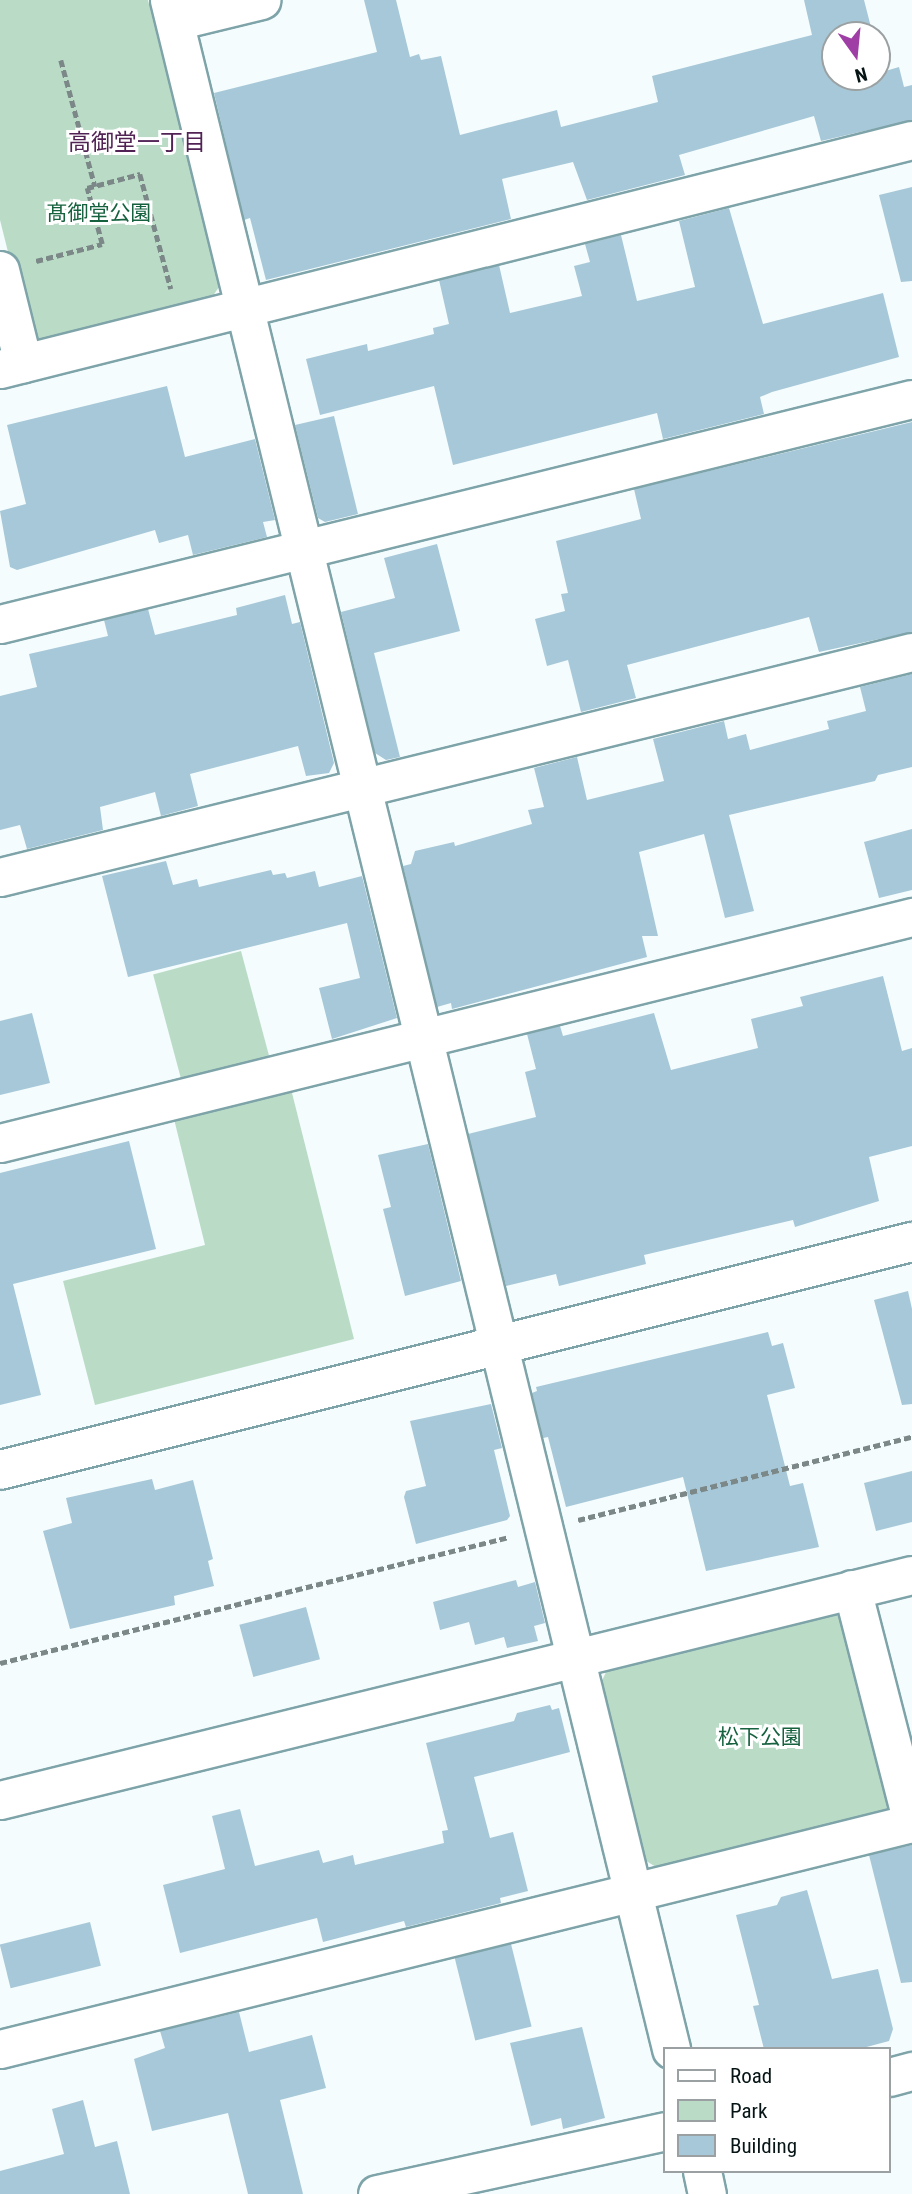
<!DOCTYPE html>
<html>
<head>
<meta charset="utf-8">
<style>
	body { margin:0 }
	#map { position:relative; width:912px; height:2194px; overflow:hidden; background:#f4fcfd; font-family:"Roboto Condensed","Noto Sans JP",sans-serif }
	div>[style] { position:absolute }
	[style*='--x'] { left:calc(var(--x)*1px); top:calc(var(--y)*1px); width:calc(var(--w)*1px); rotate:calc(var(--a)*1deg) }
	.green>* { inset:0; background:#badcc7; transform-origin:0 0 }
	.building>* { inset:0; background:#a7c8d8; transform-origin:0 0 }
	.path>* { height:4.5px; margin-top:-2.25px; transform-origin:0; background:repeating-linear-gradient(90deg,#7c8788 0 7px,transparent 0 10.5px) }
	.roads { filter:drop-shadow(2px 0 #7ea4a9) drop-shadow(-2px 0 #7ea4a9) drop-shadow(0 2px #7ea4a9) drop-shadow(0 -2px #7ea4a9) }
	.street>* { height:37px; margin:-18.5px; padding:0 18.5px; transform-origin:18.5px; border-radius:18.5px; background:#fff }
	.secondary>* { height:38px; margin:-19px; padding:0 19px; transform-origin:19px; border-radius:19px; background:#fff }
	span { translate:-50% -50%; white-space:nowrap; text-align:center; line-height:1.15; -webkit-text-stroke:6px #fff; paint-order:stroke }
	.park-label { font-size:21px; color:#16623f }
	.neighbourhood-label { font-size:23px; color:#512355 }
	.legend { position:absolute; left:663px; top:2047px; width:228px; height:126px; box-sizing:border-box; background:#fff; border:2px solid #9ba1a2; margin:0; padding:9px 12px; list-style:none; font-size:21px; color:#061416 }
	.legend li { display:flex; align-items:center; gap:14px; height:35px }
	.legend b { width:35px; border:2px solid #9ba1a2 }
	.north { position:absolute; left:821px; top:21px; width:70px; height:70px; box-sizing:border-box; background:#fff; border:2px solid #9ba1a2; border-radius:50%; rotate:165deg; font-size:19px; font-weight:700; line-height:28px; text-align:center; color:#061416 }
	.north::after { content:''; display:block; margin:auto; width:24px; height:32px; background:#9f3fa6; clip-path:polygon(50% 0,100% 100%,50% 72%,0 100%) }
</style>
</head>
<body>
<div id="map">
	<div class="green">
		<i style="clip-path:polygon(0 0,148px 0,219px 287px,208px 303px,43px 344px,28px 332px,0 220px)"></i>
		<i style="left:241px;top:951px;width:113px;height:91px;rotate:75deg"></i>
		<i style="clip-path:polygon(291px 1089px,354px 1339px,95px 1405px,63px 1281px,205px 1245px,174px 1119px)"></i>
		<i style="clip-path:polygon(838px 1614px,850px 1623px,896px 1797px,886px 1810px,656px 1867px,643px 1859px,599px 1687px,607px 1670px)"></i>
	</div>
	<div class="building">
		<i style="clip-path:polygon(364px 0,396px 0,410px 57px,419px 54px,421px 60px,441px 56px,460px 135px,557px 110px,561px 127px,658px 102px,652px 76px,812px 35px,804px 0,864px 0,873px 35px,835px 35px,835px 77px,877px 77px,877px 52px,882px 72px,899px 67px,904px 87px,912px 85px,912px 120px,821px 141px,814px 116px,679px 155px,685px 175px,587px 200px,573px 162px,502px 179px,511px 219px,266px 280px,250px 218px,244px 220px,214px 93px,377px 52px)"></i>
		<i style="clip-path:polygon(912px 187px,912px 281px,901px 282px,879px 195px)"></i>
		<i style="clip-path:polygon(729px 208px,763px 324px,883px 293px,899px 357px,772px 392px,760px 397px,764px 414px,663px 439px,657px 413px,453px 465px,434px 386px,320px 415px,306px 359px,367px 344px,368px 351px,434px 334px,433px 328px,449px 324px,439px 280px,499px 265px,510px 313px,582px 296px,574px 266px,590px 262px,585px 244px,621px 235px,637px 301px,695px 287px,679px 221px)"></i>
		<i style="clip-path:polygon(167px 386px,185px 457px,255px 439px,275px 520px,263px 522px,267px 537px,193px 555px,188px 535px,159px 543px,155px 530px,17px 570px,10px 567px,0 511px,26px 504px,7px 425px)"></i>
		<i style="clip-path:polygon(334px 416px,358px 514px,325px 522px,318px 518px,295px 425px)"></i>
		<i style="clip-path:polygon(912px 422px,912px 632px,819px 652px,809px 617px,627px 665px,636px 698px,581px 712px,568px 660px,547px 666px,535px 619px,565px 611px,561px 594px,568px 593px,556px 541px,641px 519px,634px 489px)"></i>
		<i style="clip-path:polygon(437px 544px,460px 631px,374px 653px,400px 757px,386px 760px,375px 753px,341px 612px,395px 598px,384px 558px)"></i>
		<i style="clip-path:polygon(285px 595px,292px 624px,300px 622px,334px 763px,329px 773px,306px 776px,298px 746px,190px 774px,198px 806px,161px 816px,155px 792px,100px 807px,103px 830px,27px 849px,20px 825px,0 830px,0 696px,37px 687px,29px 654px,108px 636px,104px 620px,148px 609px,155px 635px,237px 615px,236px 608px)"></i>
		<i style="clip-path:polygon(912px 674px,912px 767px,878px 775px,875px 781px,729px 815px,754px 911px,725px 918px,704px 834px,639px 852px,658px 936px,642px 936px,647px 957px,452px 1009px,451px 1003px,437px 1007px,403px 866px,411px 864px,415px 851px,454px 842px,455px 846px,532px 824px,528px 810px,544px 807px,534px 768px,577px 757px,587px 800px,664px 781px,653px 739px,724px 721px,728px 739px,746px 734px,750px 750px,829px 729px,827px 721px,866px 711px,860px 687px)"></i>
		<i style="clip-path:polygon(912px 829px,912px 890px,879px 898px,864px 842px)"></i>
		<i style="clip-path:polygon(166px 861px,173px 885px,197px 879px,199px 887px,271px 870px,273px 875px,285px 873px,287px 878px,315px 871px,319px 887px,362px 876px,397px 1018px,332px 1039px,319px 988px,360px 978px,347px 923px,128px 977px,102px 876px)"></i>
		<i style="clip-path:polygon(883px 976px,902px 1051px,912px 1048px,912px 1146px,869px 1157px,879px 1201px,795px 1227px,793px 1220px,644px 1255px,646px 1264px,559px 1286px,556px 1274px,506px 1286px,468px 1134px,536px 1117px,525px 1072px,536px 1069px,527px 1034px,560px 1026px,563px 1036px,654px 1013px,671px 1070px,758px 1048px,751px 1019px,803px 1006px,800px 997px)"></i>
		<i style="clip-path:polygon(32px 1013px,50px 1083px,0 1095px,0 1021px)"></i>
		<i style="clip-path:polygon(129px 1141px,156px 1249px,13px 1284px,41px 1395px,0 1405px,0 1173px)"></i>
		<i style="clip-path:polygon(428px 1144px,461px 1281px,405px 1296px,383px 1209px,391px 1207px,378px 1155px)"></i>
		<i style="clip-path:polygon(908px 1291px,912px 1309px,912px 1404px,902px 1405px,874px 1300px)"></i>
		<i style="clip-path:polygon(768px 1332px,772px 1346px,783px 1343px,795px 1388px,767px 1395px,790px 1486px,803px 1483px,819px 1547px,706px 1571px,683px 1477px,566px 1507px,548px 1437px,543px 1438px,532px 1393px,537px 1391px,536px 1387px)"></i>
		<i style="clip-path:polygon(491px 1404px,502px 1448px,494px 1450px,510px 1516px,507px 1520px,416px 1544px,404px 1497px,406px 1491px,426px 1486px,410px 1421px)"></i>
		<i style="clip-path:polygon(912px 1471px,912px 1522px,876px 1531px,864px 1483px)"></i>
		<i style="clip-path:polygon(152px 1479px,155px 1490px,193px 1480px,213px 1559px,208px 1561px,214px 1586px,174px 1596px,175px 1605px,70px 1629px,43px 1531px,72px 1523px,66px 1498px)"></i>
		<i style="clip-path:polygon(516px 1580px,518px 1587px,535px 1582px,545px 1623px,534px 1626px,538px 1641px,507px 1648px,504px 1637px,475px 1645px,469px 1622px,440px 1630px,433px 1602px)"></i>
		<i style="left:306px;top:1607px;width:54px;height:69px;rotate:75deg"></i>
		<i style="clip-path:polygon(550px 1705px,552px 1710px,559px 1708px,570px 1752px,474px 1777px,490px 1838px,513px 1832px,528px 1891px,500px 1898px,501px 1903px,406px 1927px,404px 1921px,323px 1942px,317px 1918px,180px 1953px,163px 1885px,225px 1869px,212px 1816px,240px 1809px,255px 1866px,319px 1850px,323px 1863px,353px 1855px,355px 1865px,444px 1843px,442px 1831px,448px 1830px,426px 1743px,514px 1721px,517px 1713px)"></i>
		<i style="clip-path:polygon(912px 1845px,912px 1982px,901px 1983px,869px 1855px)"></i>
		<i style="clip-path:polygon(807px 1890px,832px 1979px,878px 1969px,893px 2029px,889px 2041px,859px 2049px,764px 2049px,753px 2006px,759px 2005px,736px 1915px,777px 1905px,781px 1897px)"></i>
		<i style="left:90px;top:1922px;width:45px;height:93px;rotate:76deg"></i>
		<i style="left:511px;top:1944px;width:85px;height:58px;rotate:76deg"></i>
		<i style="clip-path:polygon(239px 2012px,249px 2052px,312px 2035px,326px 2088px,280px 2100px,303px 2194px,248px 2194px,228px 2113px,152px 2131px,134px 2059px,165px 2048px,160px 2031px)"></i>
		<i style="clip-path:polygon(582px 2027px,605px 2118px,563px 2129px,561px 2118px,531px 2126px,510px 2043px)"></i>
		<i style="clip-path:polygon(83px 2100px,95px 2147px,117px 2141px,130px 2194px,0 2194px,0 2171px,64px 2154px,52px 2109px)"></i>
	</div>
	<div class="path">
		<i style="--x:61;--y:60;--w:131;--a:74.9"></i>
		<i style="--x:36;--y:261;--w:68;--a:-14.4"></i>
		<i style="--x:102;--y:244;--w:58;--a:-105"></i>
		<i style="--x:87;--y:188;--w:55;--a:-14.8"></i>
		<i style="--x:140;--y:174;--w:119;--a:74.9"></i>
		<i style="--x:578;--y:1520;--w:344;--a:-14"></i>
		<i style="--x:0;--y:1663;--w:524;--a:-13.9"></i>
	</div>
	<div class="roads">
		<div class="street">
			<i style="--x:169;--y:0;--w:2110;--a:76.23"></i>
			<i style="--x:175;--y:21;--w:89;--a:-13.7"></i>
			<i style="--x:0;--y:270;--w:96;--a:76.1"></i>
			<i style="--x:0;--y:369;--w:940;--a:-14.1"></i>
			<i style="--x:0;--y:624;--w:939;--a:-13.86"></i>
			<i style="--x:0;--y:877;--w:939;--a:-13.86"></i>
			<i style="--x:0;--y:1143;--w:940;--a:-13.92"></i>
			<i style="--x:852;--y:1589;--w:242;--a:75.6"></i>
			<i style="--x:0;--y:1800;--w:939;--a:-13.86"></i>
			<i style="--x:0;--y:2049;--w:940;--a:-13.92"></i>
			<i style="--x:889;--y:2077;--w:24;--a:-15"></i>
			<i style="--x:702;--y:2171;--w:24;--a:78"></i>
			<i style="--x:377;--y:2194;--w:295;--a:-12.3"></i>
		</div>
		<div class="secondary">
			<i style="--x:0;--y:1470;--w:940;--a:-14.04"></i>
		</div>
	</div>
	<div class="park-label">
		<span style="left:99px;top:213px">髙御堂公園</span>
		<span style="left:760px;top:1737px">松下公園</span>
	</div>
	<div class="neighbourhood-label">
		<span style="left:137px;top:143px">高御堂一丁目</span>
	</div>
	<ul class="legend">
	<li><b style="height:9px;background:#fff"></b>Road</li>
	<li><b style="height:19px;background:#badcc7"></b>Park</li>
	<li><b style="height:19px;background:#a7c8d8"></b>Building</li>
	</ul>
	<div class="north">N</div>
</div>
</body>
</html>
